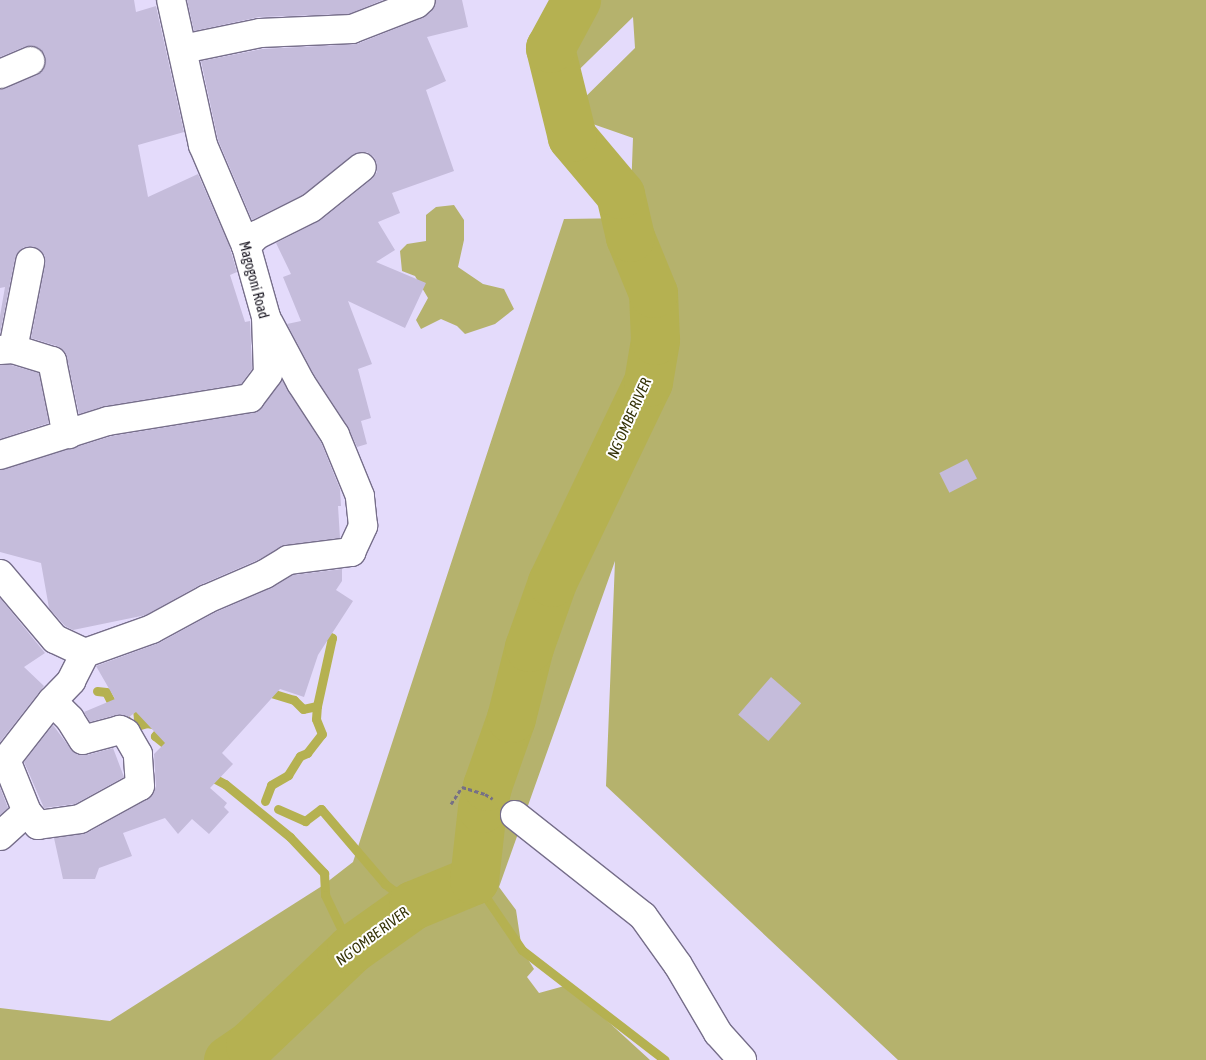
<!DOCTYPE html>
<html>
<head>
<meta charset="utf-8">
<style>
	body { margin:0 }
	#map { position:relative; width:1206px; height:1060px; overflow:hidden; background:#e4dbfb; font-family:"Asap Condensed",sans-serif }
	div>[style] { position:absolute }
	[style*='--x'] { left:calc(var(--x)*1px); top:calc(var(--y)*1px); width:calc(var(--w)*1px); rotate:calc(var(--a)*1deg) }
	.green>* { inset:0; background:#b5b26d }
	.stream>* { height:9px; margin:-4.5px; padding:0 4.5px; transform-origin:4.5px; border-radius:4.5px; background:#b5b151 }
	.river>* { height:49px; margin:-24.5px; padding:0 24.5px; transform-origin:24.5px; border-radius:24.5px; background:#b5b151 }
	.building>* { inset:0; background:#c5bcdb; transform-origin:0 0 }
	.path>* { height:3px; margin-top:-1.5px; transform-origin:0; background:repeating-linear-gradient(90deg,#767085 0 4px,transparent 0 6.5px) }
	.roads { filter:drop-shadow(1px 0 #766e8a) drop-shadow(-1px 0 #766e8a) drop-shadow(0 1px #766e8a) drop-shadow(0 -1px #766e8a) }
	.minor>* { height:28px; margin:-14px; padding:0 14px; transform-origin:14px; border-radius:14px; background:#fff }
	span { translate:-50% -50%; white-space:nowrap; text-align:center; line-height:1.15; -webkit-text-stroke:4px #fff; paint-order:stroke }
	.street-label { font-size:14px; color:#181520 }
	.water-label { font-size:15px; color:#353308; font-style:italic }
</style>
</head>
<body>
<div id="map">
	<div class="green">
		<i style="clip-path:polygon(562px 0,1206px 0,1206px 1060px,898px 1060px,606px 786px,615px 561px,499px 887px,516px 910px,522px 950px,534px 969px,527px 977px,539px 993px,568px 985px,650px 1060px,0 1060px,0 1008px,110px 1021px,322px 886px,353px 862px,564px 219px,630px 218px,633px 138px,567px 115px,635px 48px,633px 17px,551px 97px)"></i>
		<i style="clip-path:polygon(454px 205px,464px 220px,464px 240px,458px 267px,483px 284px,504px 289px,514px 309px,495px 324px,465px 334px,457px 326px,441px 319px,421px 329px,416px 320px,428px 298px,415px 276px,402px 271px,400px 251px,407px 244px,426px 241px,426px 215px,436px 207px)"></i>
	</div>
	<div class="stream">
		<i style="--x:97;--y:691;--w:9;--a:6"></i>
		<i style="--x:106;--y:692;--w:16;--a:63"></i>
		<i style="--x:113;--y:706;--w:29;--a:46"></i>
		<i style="--x:133;--y:727;--w:15;--a:-16"></i>
		<i style="--x:147;--y:723;--w:16;--a:11"></i>
		<i style="--x:163;--y:726;--w:13;--a:129"></i>
		<i style="--x:155;--y:736;--w:22;--a:39"></i>
		<i style="--x:141;--y:704;--w:6;--a:129"></i>
		<i style="--x:137;--y:709;--w:9;--a:84"></i>
		<i style="--x:138;--y:718;--w:10;--a:29"></i>
		<i style="--x:317;--y:706;--w:70;--a:-77.6"></i>
		<i style="--x:332;--y:638;--w:13;--a:-153"></i>
		<i style="--x:208;--y:775;--w:19;--a:28"></i>
		<i style="--x:225;--y:784;--w:84;--a:39.2"></i>
		<i style="--x:290;--y:837;--w:50;--a:46.6"></i>
		<i style="--x:324;--y:873;--w:22;--a:87"></i>
		<i style="--x:325;--y:895;--w:60;--a:64.3"></i>
		<i style="--x:265;--y:801;--w:17;--a:-69"></i>
		<i style="--x:271;--y:785;--w:20;--a:-30"></i>
		<i style="--x:288;--y:775;--w:22;--a:-58"></i>
		<i style="--x:300;--y:756;--w:8;--a:-23"></i>
		<i style="--x:307;--y:753;--w:24;--a:-52"></i>
		<i style="--x:322;--y:734;--w:16;--a:-112"></i>
		<i style="--x:316;--y:719;--w:13;--a:-86"></i>
		<i style="--x:317;--y:706;--w:14;--a:168"></i>
		<i style="--x:303;--y:709;--w:13;--a:-135"></i>
		<i style="--x:294;--y:700;--w:30;--a:-163"></i>
		<i style="--x:278;--y:809;--w:30;--a:24"></i>
		<i style="--x:305;--y:821;--w:20;--a:-37"></i>
		<i style="--x:321;--y:809;--w:99;--a:49.5"></i>
		<i style="--x:385;--y:884;--w:35;--a:37"></i>
		<i style="--x:474;--y:880;--w:85;--a:55.6"></i>
		<i style="--x:522;--y:950;--w:180;--a:37.6"></i>
	</div>
	<div class="river">
		<i style="--x:228;--y:1060;--w:27;--a:-34"></i>
		<i style="--x:250;--y:1045;--w:139;--a:-43.5"></i>
		<i style="--x:351;--y:949;--w:76;--a:-35.4"></i>
		<i style="--x:413;--y:905;--w:66;--a:-22.3"></i>
		<i style="--x:474;--y:880;--w:72;--a:-83.7"></i>
		<i style="--x:482;--y:808;--w:23;--a:-77"></i>
		<i style="--x:487;--y:786;--w:72;--a:-70.6"></i>
		<i style="--x:511;--y:718;--w:73;--a:-75.8"></i>
		<i style="--x:529;--y:647;--w:69;--a:-70.5"></i>
		<i style="--x:552;--y:582;--w:222;--a:-64.4"></i>
		<i style="--x:648;--y:382;--w:43;--a:-80.5"></i>
		<i style="--x:655;--y:340;--w:47;--a:-92.4"></i>
		<i style="--x:653;--y:293;--w:61;--a:-112.3"></i>
		<i style="--x:630;--y:237;--w:44;--a:-103.1"></i>
		<i style="--x:620;--y:194;--w:75;--a:-130.1"></i>
		<i style="--x:572;--y:137;--w:92;--a:-103.9"></i>
		<i style="--x:550;--y:48;--w:55;--a:-61.6"></i>
	</div>
	<div class="building">
		<i style="clip-path:polygon(0 0,134px 0,136px 12px,156px 6px,184px 132px,138px 145px,148px 197px,198px 174px,229px 245px,237px 272px,230px 275px,245px 322px,250px 321px,252px 369px,241px 384px,106px 406px,79px 414px,67px 358px,64px 351px,57px 346px,31px 338px,45px 265px,45px 256px,41px 251px,33px 247px,24px 247px,19px 251px,15px 259px,0 334px,0 316px,5px 287px,0 288px,0 89px,37px 75px,43px 70px,46px 62px,44px 54px,39px 48px,32px 46px,24px 47px,0 57px)"></i>
		<i style="clip-path:polygon(187px 0,383px 0,349px 14px,259px 17px,194px 31px)"></i>
		<i style="clip-path:polygon(436px 0,462px 0,468px 27px,427px 37px,446px 81px,426px 90px,454px 171px,392px 193px,400px 213px,378px 222px,395px 250px,376px 262px,426px 283px,405px 328px,348px 301px,372px 364px,358px 369px,371px 418px,361px 421px,367px 444px,357px 447px,348px 427px,314px 375px,287px 324px,301px 321px,283px 277px,291px 274px,276px 243px,321px 220px,372px 179px,377px 172px,377px 164px,374px 157px,367px 152px,360px 152px,353px 155px,303px 195px,252px 220px,218px 140px,201px 61px,262px 49px,357px 44px,422px 18px,431px 12px)"></i>
		<i style="clip-path:polygon(0 365px,11px 365px,39px 373px,49px 423px,0 439px)"></i>
		<i style="clip-path:polygon(282px 380px,321px 442px,340px 489px,341px 506px,338px 506px,340px 538px,286px 545px,258px 560px,200px 585px,146px 615px,73px 630px,65px 626px,49px 608px,41px 563px,0 552px,0 470px,112px 436px,252px 413px,262px 407px)"></i>
		<i style="left:967px;top:459px;width:22px;height:31px;rotate:63deg"></i>
		<i style="clip-path:polygon(342px 569px,342px 581px,336px 590px,353px 601px,318px 655px,304px 697px,280px 689px,222px 753px,233px 764px,210px 788px,227px 803px,224px 807px,229px 812px,209px 834px,192px 819px,178px 834px,165px 818px,123px 833px,132px 856px,99px 868px,95px 879px,63px 879px,54px 838px,87px 833px,148px 799px,153px 794px,156px 786px,154px 754px,165px 743px,136px 712px,129px 717px,116px 715px,90px 722px,84px 712px,115px 699px,96px 666px,159px 643px,214px 613px,271px 588px,293px 575px)"></i>
		<i style="clip-path:polygon(0 598px,45px 653px,24px 667px,44px 686px,0 742px)"></i>
		<i style="left:771px;top:677px;width:40px;height:50px;rotate:41deg"></i>
		<i style="clip-path:polygon(53px 725px,70px 748px,78px 755px,87px 755px,113px 748px,124px 777px,75px 804px,44px 808px,24px 762px)"></i>
		<i style="clip-path:polygon(0 787px,8px 808px,0 815px)"></i>
	</div>
	<div class="path">
		<i style="--x:451;--y:804;--w:20;--a:-57"></i>
		<i style="--x:462;--y:787;--w:24;--a:17"></i>
		<i style="--x:485;--y:794;--w:9;--a:32"></i>
	</div>
	<div class="roads">
		<div class="minor">
			<i style="--x:183;--y:49;--w:79;--a:-11.7"></i>
			<i style="--x:260;--y:33;--w:92;--a:-2.5"></i>
			<i style="--x:352;--y:29;--w:69;--a:-21.3"></i>
			<i style="--x:416;--y:4;--w:6;--a:-39"></i>
			<i style="--x:0;--y:74;--w:33;--a:-23"></i>
			<i style="--x:246;--y:246;--w:16;--a:-45"></i>
			<i style="--x:257;--y:235;--w:60;--a:-26.6"></i>
			<i style="--x:311;--y:208;--w:65;--a:-38.8"></i>
			<i style="--x:13;--y:349;--w:89;--a:-78.9"></i>
			<i style="--x:0;--y:350;--w:13;--a:-4"></i>
			<i style="--x:13;--y:349;--w:41;--a:17.1"></i>
			<i style="--x:52;--y:361;--w:60;--a:78.5"></i>
			<i style="--x:64;--y:420;--w:15;--a:70"></i>
			<i style="--x:0;--y:455;--w:113;--a:-17.5"></i>
			<i style="--x:108;--y:421;--w:144;--a:-9.2"></i>
			<i style="--x:250;--y:398;--w:30;--a:-53"></i>
			<i style="--x:268;--y:374;--w:57;--a:-92"></i>
			<i style="--x:266;--y:317;--w:74;--a:-105.7"></i>
			<i style="--x:246;--y:246;--w:110;--a:-113.1"></i>
			<i style="--x:203;--y:145;--w:148;--a:-102.4"></i>
			<i style="--x:0;--y:574;--w:85;--a:49.8"></i>
			<i style="--x:55;--y:639;--w:33;--a:25"></i>
			<i style="--x:85;--y:653;--w:71;--a:-19.7"></i>
			<i style="--x:152;--y:629;--w:63;--a:-28.6"></i>
			<i style="--x:207;--y:599;--w:63;--a:-23.3"></i>
			<i style="--x:265;--y:574;--w:27;--a:-31"></i>
			<i style="--x:288;--y:560;--w:64;--a:-7.2"></i>
			<i style="--x:351;--y:552;--w:29;--a:-65"></i>
			<i style="--x:363;--y:526;--w:30;--a:-96"></i>
			<i style="--x:360;--y:496;--w:66;--a:-112.3"></i>
			<i style="--x:335;--y:435;--w:62;--a:-123.2"></i>
			<i style="--x:301;--y:383;--w:68;--a:-118.1"></i>
			<i style="--x:27;--y:812;--w:17;--a:50"></i>
			<i style="--x:38;--y:825;--w:42;--a:-8.1"></i>
			<i style="--x:80;--y:819;--w:68;--a:-28.8"></i>
			<i style="--x:140;--y:786;--w:32;--a:-94"></i>
			<i style="--x:138;--y:754;--w:24;--a:-120"></i>
			<i style="--x:126;--y:733;--w:7;--a:-153"></i>
			<i style="--x:120;--y:730;--w:38;--a:165"></i>
			<i style="--x:83;--y:740;--w:25;--a:-122"></i>
			<i style="--x:70;--y:719;--w:25;--a:-135"></i>
			<i style="--x:515;--y:815;--w:163;--a:38.3"></i>
			<i style="--x:643;--y:916;--w:60;--a:54.5"></i>
			<i style="--x:678;--y:965;--w:79;--a:59.5"></i>
			<i style="--x:718;--y:1033;--w:36;--a:48"></i>
			<i style="--x:0;--y:836;--w:36;--a:-42"></i>
			<i style="--x:27;--y:812;--w:56;--a:-112"></i>
			<i style="--x:6;--y:760;--w:75;--a:-52.1"></i>
			<i style="--x:52;--y:701;--w:28;--a:-46"></i>
			<i style="--x:71;--y:681;--w:31;--a:-63"></i>
		</div>
	</div>
	<div class="street-label">
		<span style="left:254px;top:280px;rotate:75deg">Magogoni Road</span>
	</div>
	<div class="water-label">
		<span style="left:629px;top:418px;rotate:-66deg">NG'OMBE RIVER</span>
		<span style="left:372px;top:936px;rotate:-37deg">NG'OMBE RIVER</span>
	</div>
</div>
</body>
</html>
